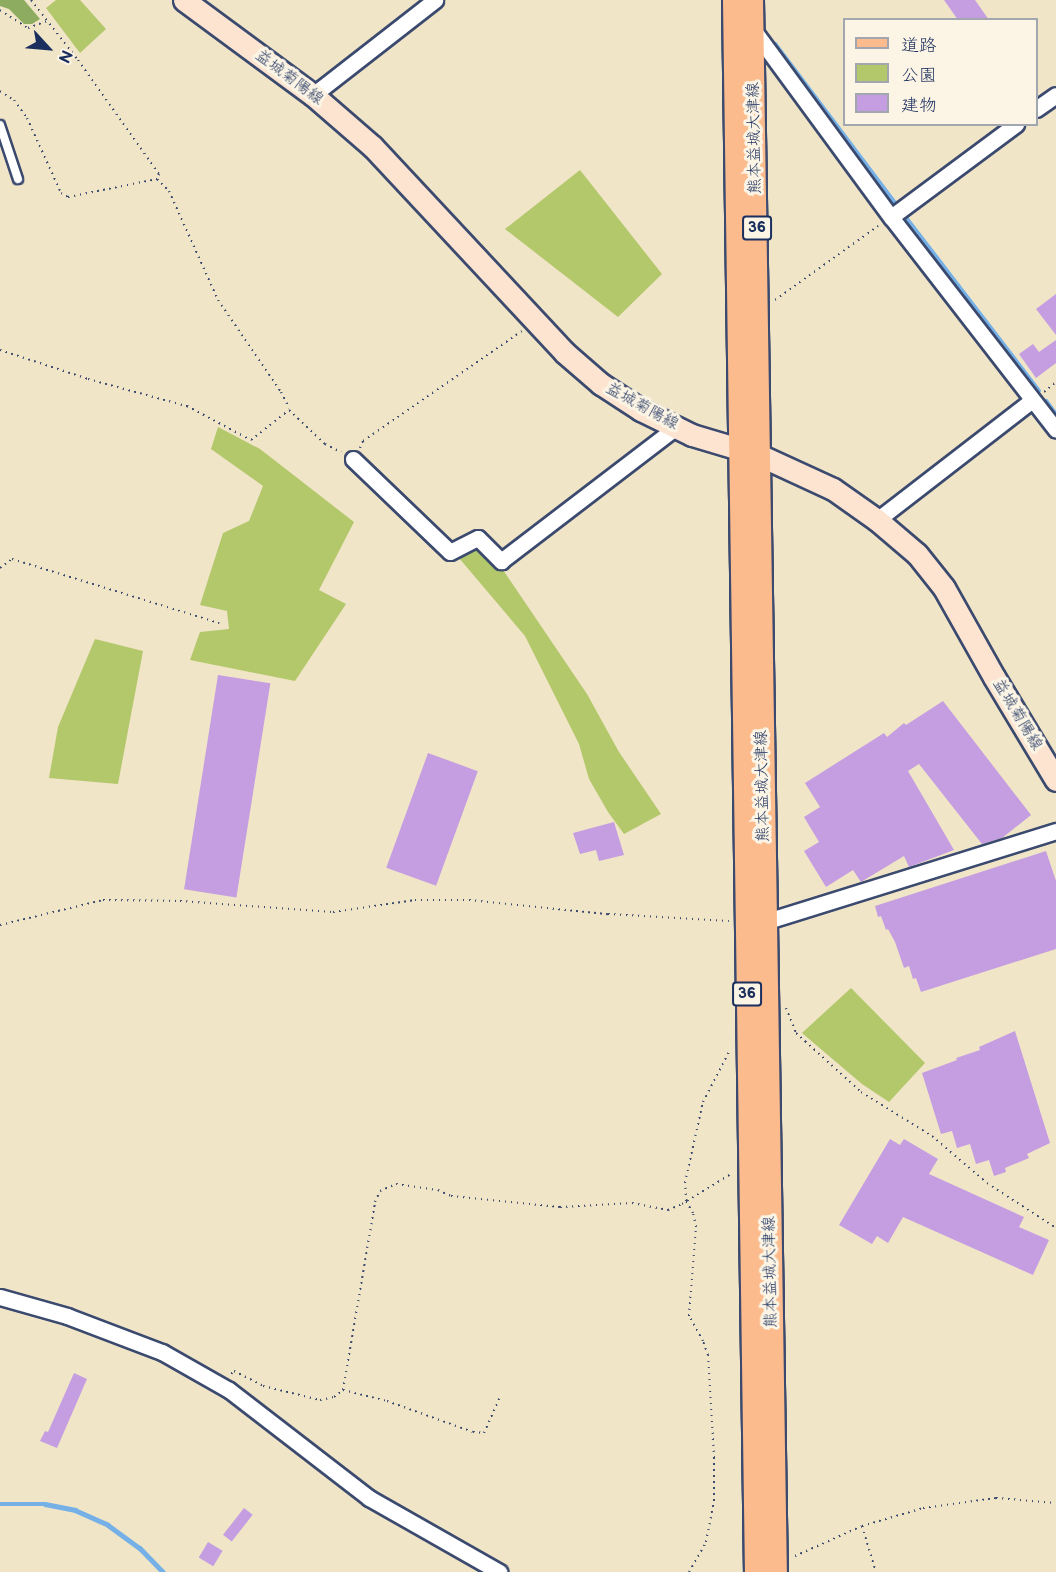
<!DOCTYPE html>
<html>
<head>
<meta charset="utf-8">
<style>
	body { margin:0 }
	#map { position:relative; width:1056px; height:1572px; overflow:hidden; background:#f1e5c8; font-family:"Balsamiq Sans","Klee One",sans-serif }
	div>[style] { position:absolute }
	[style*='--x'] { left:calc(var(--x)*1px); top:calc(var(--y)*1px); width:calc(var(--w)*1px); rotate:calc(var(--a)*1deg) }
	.green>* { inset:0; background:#b3c76b }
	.forest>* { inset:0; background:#8eac5f }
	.stream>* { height:4.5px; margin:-2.25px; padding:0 2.25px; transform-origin:2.25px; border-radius:2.25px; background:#75b1e7 }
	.building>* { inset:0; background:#c49ee1; transform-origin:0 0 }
	.path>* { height:2px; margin-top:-1px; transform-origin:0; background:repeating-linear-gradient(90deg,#3b4a6e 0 1.5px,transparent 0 6px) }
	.roads { filter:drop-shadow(2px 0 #3b4a6e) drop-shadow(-2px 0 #3b4a6e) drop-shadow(0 2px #3b4a6e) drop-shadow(0 -2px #3b4a6e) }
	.service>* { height:8px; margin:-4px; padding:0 4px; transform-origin:4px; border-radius:4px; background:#fff }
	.minor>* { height:15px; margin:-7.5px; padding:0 7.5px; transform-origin:7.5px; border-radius:7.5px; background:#fff }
	.secondary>* { height:21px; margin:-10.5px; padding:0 10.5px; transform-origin:10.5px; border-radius:10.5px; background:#fde4d1 }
	.primary>* { height:22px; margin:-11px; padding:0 11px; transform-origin:11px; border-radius:11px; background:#fbbb8d }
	span { translate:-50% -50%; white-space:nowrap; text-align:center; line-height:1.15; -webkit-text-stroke:6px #fcf5e5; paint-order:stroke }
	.shield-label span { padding:2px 4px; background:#fcf5e5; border:2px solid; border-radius:4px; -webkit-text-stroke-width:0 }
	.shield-label { font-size:15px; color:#1b2f5e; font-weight:700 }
	.street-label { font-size:16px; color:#1b2f5e }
	.legend { position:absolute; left:843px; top:18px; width:195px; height:108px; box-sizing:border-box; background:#fcf5e5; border:2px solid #a2a6af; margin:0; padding:8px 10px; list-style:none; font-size:18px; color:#1b2f5e }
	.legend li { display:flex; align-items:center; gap:12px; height:30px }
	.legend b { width:30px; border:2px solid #a2a6af }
	.north { position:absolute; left:18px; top:18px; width:60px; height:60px; -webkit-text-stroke:4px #fcf5e5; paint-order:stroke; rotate:116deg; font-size:16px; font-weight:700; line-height:24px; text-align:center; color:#1b2f5e }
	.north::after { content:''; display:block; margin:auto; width:21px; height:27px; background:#1b2f5e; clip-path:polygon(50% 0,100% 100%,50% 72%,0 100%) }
</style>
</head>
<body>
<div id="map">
	<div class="green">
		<i style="clip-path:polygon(56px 0,80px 0,106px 29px,80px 53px,46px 8px)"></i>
		<i style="clip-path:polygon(580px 170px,662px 274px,618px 317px,505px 229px)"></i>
		<i style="clip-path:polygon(218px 427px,260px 449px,354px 522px,319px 590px,346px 604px,295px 681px,190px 660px,200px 632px,229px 629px,227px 611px,200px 605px,223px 533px,249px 521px,263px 486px,211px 449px)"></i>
		<i style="clip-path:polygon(480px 545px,501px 567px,587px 694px,619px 752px,661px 814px,624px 834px,608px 812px,589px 779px,579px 744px,525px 636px,459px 558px)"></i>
		<i style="clip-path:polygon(95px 639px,143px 651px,118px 784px,49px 778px,58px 727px)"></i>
		<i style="clip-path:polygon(851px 988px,925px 1063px,889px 1102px,862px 1084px,802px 1033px)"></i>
	</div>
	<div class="forest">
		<i style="clip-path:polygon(0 0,24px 0,40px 19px,32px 24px,24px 24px,9px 9px,0 6px)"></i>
	</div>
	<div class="stream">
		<i style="--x:775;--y:44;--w:198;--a:53"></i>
		<i style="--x:903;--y:214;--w:222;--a:52.5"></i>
		<i style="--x:1046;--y:401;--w:17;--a:54"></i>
		<i style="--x:0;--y:1504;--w:45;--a:0"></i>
		<i style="--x:45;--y:1504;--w:31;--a:11"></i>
		<i style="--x:75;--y:1510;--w:36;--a:24"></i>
		<i style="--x:108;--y:1525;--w:39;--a:36"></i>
		<i style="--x:140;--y:1548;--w:33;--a:46"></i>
	</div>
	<div class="building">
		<i style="clip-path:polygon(944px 0,975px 0,989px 20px,958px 20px)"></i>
		<i style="clip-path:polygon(1056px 294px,1056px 335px,1036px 309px)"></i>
		<i style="clip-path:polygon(1056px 340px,1056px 363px,1036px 378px,1019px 354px,1033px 344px,1039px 352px)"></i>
		<i style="left:218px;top:675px;width:53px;height:217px;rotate:9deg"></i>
		<i style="clip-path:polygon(943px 701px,1031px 815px,1002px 838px,982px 844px,919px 764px,908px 771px,954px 850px,909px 867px,904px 856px,861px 882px,853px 870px,826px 887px,804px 851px,819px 842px,804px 817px,820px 807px,805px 783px,884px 733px,887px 737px,904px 723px,906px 725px)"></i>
		<i style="left:428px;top:753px;width:53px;height:122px;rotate:20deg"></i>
		<i style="clip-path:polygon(614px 822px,624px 855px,599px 861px,596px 850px,580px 854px,573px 833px)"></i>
		<i style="clip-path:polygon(1046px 851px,1056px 881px,1056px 949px,921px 992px,916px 978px,913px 979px,909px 966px,904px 968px,895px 942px,888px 929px,886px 930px,881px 916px,878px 917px,875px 906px)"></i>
		<i style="clip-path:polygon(1015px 1031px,1050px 1143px,1027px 1154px,1029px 1158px,1005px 1168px,1006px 1172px,994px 1176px,989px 1160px,976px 1164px,970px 1144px,957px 1148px,952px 1131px,941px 1134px,922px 1073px,957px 1060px,956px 1058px,980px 1050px,979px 1047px)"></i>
		<i style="clip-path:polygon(890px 1139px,900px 1145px,904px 1139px,938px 1159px,929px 1174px,1024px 1217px,1019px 1227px,1049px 1240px,1033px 1275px,903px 1217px,888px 1243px,877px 1236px,872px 1244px,839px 1225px)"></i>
		<i style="clip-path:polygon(74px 1373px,87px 1379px,57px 1448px,40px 1441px,45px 1431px,48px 1432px)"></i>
		<i style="left:244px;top:1508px;width:11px;height:34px;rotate:38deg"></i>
		<i style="left:208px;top:1542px;width:17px;height:18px;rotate:31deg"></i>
	</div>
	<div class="path">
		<i style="--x:31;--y:0;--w:76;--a:51.9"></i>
		<i style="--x:78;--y:60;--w:140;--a:54.6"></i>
		<i style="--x:159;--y:174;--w:5;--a:112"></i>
		<i style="--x:0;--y:10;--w:33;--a:33"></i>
		<i style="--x:28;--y:28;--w:20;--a:-20"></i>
		<i style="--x:0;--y:91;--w:17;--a:33"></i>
		<i style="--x:14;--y:100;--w:22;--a:54"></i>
		<i style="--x:27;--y:118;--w:82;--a:65.6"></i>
		<i style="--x:61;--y:193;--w:8;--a:30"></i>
		<i style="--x:68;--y:197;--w:91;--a:-11.4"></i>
		<i style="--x:157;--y:179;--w:17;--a:45"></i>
		<i style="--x:169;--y:191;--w:120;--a:65.8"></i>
		<i style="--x:218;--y:300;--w:112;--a:55.6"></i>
		<i style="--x:281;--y:392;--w:18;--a:63"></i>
		<i style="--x:775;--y:300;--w:127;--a:-35.7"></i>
		<i style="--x:0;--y:350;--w:93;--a:18.2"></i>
		<i style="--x:88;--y:379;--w:103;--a:15.3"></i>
		<i style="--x:187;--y:406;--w:72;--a:28"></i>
		<i style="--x:251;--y:440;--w:48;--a:-38.3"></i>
		<i style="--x:289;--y:410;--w:50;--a:43.4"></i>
		<i style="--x:325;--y:444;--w:18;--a:27"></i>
		<i style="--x:1044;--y:392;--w:16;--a:-40"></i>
		<i style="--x:360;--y:448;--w:8;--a:-67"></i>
		<i style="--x:363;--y:441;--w:193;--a:-34.7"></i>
		<i style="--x:0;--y:568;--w:15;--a:-37"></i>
		<i style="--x:12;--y:559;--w:217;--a:17.2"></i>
		<i style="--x:0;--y:925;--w:106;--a:-13.6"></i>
		<i style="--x:103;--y:900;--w:77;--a:0.7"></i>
		<i style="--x:180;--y:901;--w:153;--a:4.1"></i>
		<i style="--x:333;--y:912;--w:83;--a:-8.3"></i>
		<i style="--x:415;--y:900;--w:54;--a:0"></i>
		<i style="--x:469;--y:900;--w:140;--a:5.8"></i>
		<i style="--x:608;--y:914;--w:121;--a:3.3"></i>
		<i style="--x:786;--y:1008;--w:27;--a:68"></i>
		<i style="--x:796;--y:1033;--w:88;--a:42.2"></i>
		<i style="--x:861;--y:1092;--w:84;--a:31.8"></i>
		<i style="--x:932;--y:1136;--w:72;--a:40.5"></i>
		<i style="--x:987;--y:1183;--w:82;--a:33.1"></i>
		<i style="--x:231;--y:1374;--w:4;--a:-45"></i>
		<i style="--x:234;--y:1371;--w:33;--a:27"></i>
		<i style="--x:263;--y:1386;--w:59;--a:13.8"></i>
		<i style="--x:320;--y:1400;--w:14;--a:-12"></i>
		<i style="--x:334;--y:1397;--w:11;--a:-38"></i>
		<i style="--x:343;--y:1390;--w:45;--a:14"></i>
		<i style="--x:387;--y:1401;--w:91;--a:19.8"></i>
		<i style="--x:473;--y:1432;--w:11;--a:5"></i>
		<i style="--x:484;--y:1433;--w:39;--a:-66"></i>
		<i style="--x:343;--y:1390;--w:191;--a:-80.3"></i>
		<i style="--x:375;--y:1202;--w:12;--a:-66"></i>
		<i style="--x:380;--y:1191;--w:17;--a:-24"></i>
		<i style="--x:396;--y:1184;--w:42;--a:8.1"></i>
		<i style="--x:438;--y:1190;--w:14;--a:25"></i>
		<i style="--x:451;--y:1196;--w:110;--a:5.8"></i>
		<i style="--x:560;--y:1207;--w:72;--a:-3.2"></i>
		<i style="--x:632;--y:1203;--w:37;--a:11"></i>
		<i style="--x:668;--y:1210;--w:15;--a:-23"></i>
		<i style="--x:682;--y:1204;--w:57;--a:-31.5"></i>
		<i style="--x:862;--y:1526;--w:48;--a:73.1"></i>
		<i style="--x:795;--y:1556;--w:73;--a:-24.1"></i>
		<i style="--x:862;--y:1526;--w:64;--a:-16.4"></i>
		<i style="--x:923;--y:1508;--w:74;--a:-7.8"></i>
		<i style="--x:996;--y:1498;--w:60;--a:4.8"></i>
		<i style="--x:689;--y:1572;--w:34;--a:-60"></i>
		<i style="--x:706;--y:1542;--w:42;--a:-79"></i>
		<i style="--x:714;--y:1501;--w:43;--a:-90"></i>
		<i style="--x:714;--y:1458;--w:103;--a:-93.3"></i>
		<i style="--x:708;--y:1355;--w:15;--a:-110"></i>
		<i style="--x:703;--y:1341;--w:29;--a:-119"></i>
		<i style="--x:689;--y:1316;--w:89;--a:-85.5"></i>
		<i style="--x:696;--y:1227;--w:14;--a:-102"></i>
		<i style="--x:693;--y:1213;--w:14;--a:-120"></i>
		<i style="--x:686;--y:1201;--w:18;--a:-93"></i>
		<i style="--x:685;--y:1183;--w:83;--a:-77.5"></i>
		<i style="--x:703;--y:1102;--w:59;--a:-62.6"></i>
	</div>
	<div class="roads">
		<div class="service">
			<i style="--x:0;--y:125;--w:57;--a:71.6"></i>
		</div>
		<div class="minor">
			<i style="--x:752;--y:28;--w:235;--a:53.7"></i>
			<i style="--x:891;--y:217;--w:269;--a:52.2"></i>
			<i style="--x:313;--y:95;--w:155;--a:-37.9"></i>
			<i style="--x:1036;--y:109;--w:24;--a:-35"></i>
			<i style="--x:891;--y:217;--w:156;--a:-36.6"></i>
			<i style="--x:353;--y:459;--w:134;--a:43.8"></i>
			<i style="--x:450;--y:552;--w:31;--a:-27"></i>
			<i style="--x:478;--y:538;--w:33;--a:45"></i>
			<i style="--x:501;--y:561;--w:220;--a:-37.4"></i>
			<i style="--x:877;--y:520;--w:196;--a:-37.7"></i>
			<i style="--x:764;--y:922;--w:306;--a:-17.3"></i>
			<i style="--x:0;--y:1297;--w:70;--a:15.8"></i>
			<i style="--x:67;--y:1316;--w:102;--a:20.8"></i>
			<i style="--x:162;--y:1352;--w:77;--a:29.6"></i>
			<i style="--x:229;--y:1390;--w:177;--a:37.6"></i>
			<i style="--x:369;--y:1498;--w:150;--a:29.6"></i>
		</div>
		<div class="secondary">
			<i style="--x:184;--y:0;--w:160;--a:36.4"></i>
			<i style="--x:313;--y:95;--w:79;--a:40.9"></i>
			<i style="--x:373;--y:147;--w:280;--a:47"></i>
			<i style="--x:564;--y:352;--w:49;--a:40.9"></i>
			<i style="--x:601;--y:384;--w:48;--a:33"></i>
			<i style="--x:641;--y:410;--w:57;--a:26.1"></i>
			<i style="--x:692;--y:435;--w:70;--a:16.6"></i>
			<i style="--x:759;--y:455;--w:81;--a:24.7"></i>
			<i style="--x:833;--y:489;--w:54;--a:35.2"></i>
			<i style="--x:877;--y:520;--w:52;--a:40.4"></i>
			<i style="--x:917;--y:554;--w:43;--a:51.5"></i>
			<i style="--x:944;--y:588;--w:102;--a:60.7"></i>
			<i style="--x:994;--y:677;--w:120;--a:59"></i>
		</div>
		<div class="primary">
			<i style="--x:734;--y:0;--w:1572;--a:89.2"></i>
			<i style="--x:752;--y:0;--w:1572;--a:89.13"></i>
		</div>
	</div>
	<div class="shield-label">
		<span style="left:757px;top:228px">36</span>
		<span style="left:747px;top:994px">36</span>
	</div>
	<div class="street-label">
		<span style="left:289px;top:78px;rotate:37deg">益城菊陽線</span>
		<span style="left:755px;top:138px;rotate:-91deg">熊本益城大津線</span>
		<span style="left:642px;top:407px;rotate:29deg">益城菊陽線</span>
		<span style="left:1017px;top:715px;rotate:59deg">益城菊陽線</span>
		<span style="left:763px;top:786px;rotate:-91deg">熊本益城大津線</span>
		<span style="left:771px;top:1272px;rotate:-91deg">熊本益城大津線</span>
	</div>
	<ul class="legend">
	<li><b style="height:8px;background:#fbbb8d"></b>道路</li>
	<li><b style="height:16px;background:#b3c76b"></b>公園</li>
	<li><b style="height:16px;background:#c49ee1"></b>建物</li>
	</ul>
	<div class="north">N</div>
</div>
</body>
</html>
